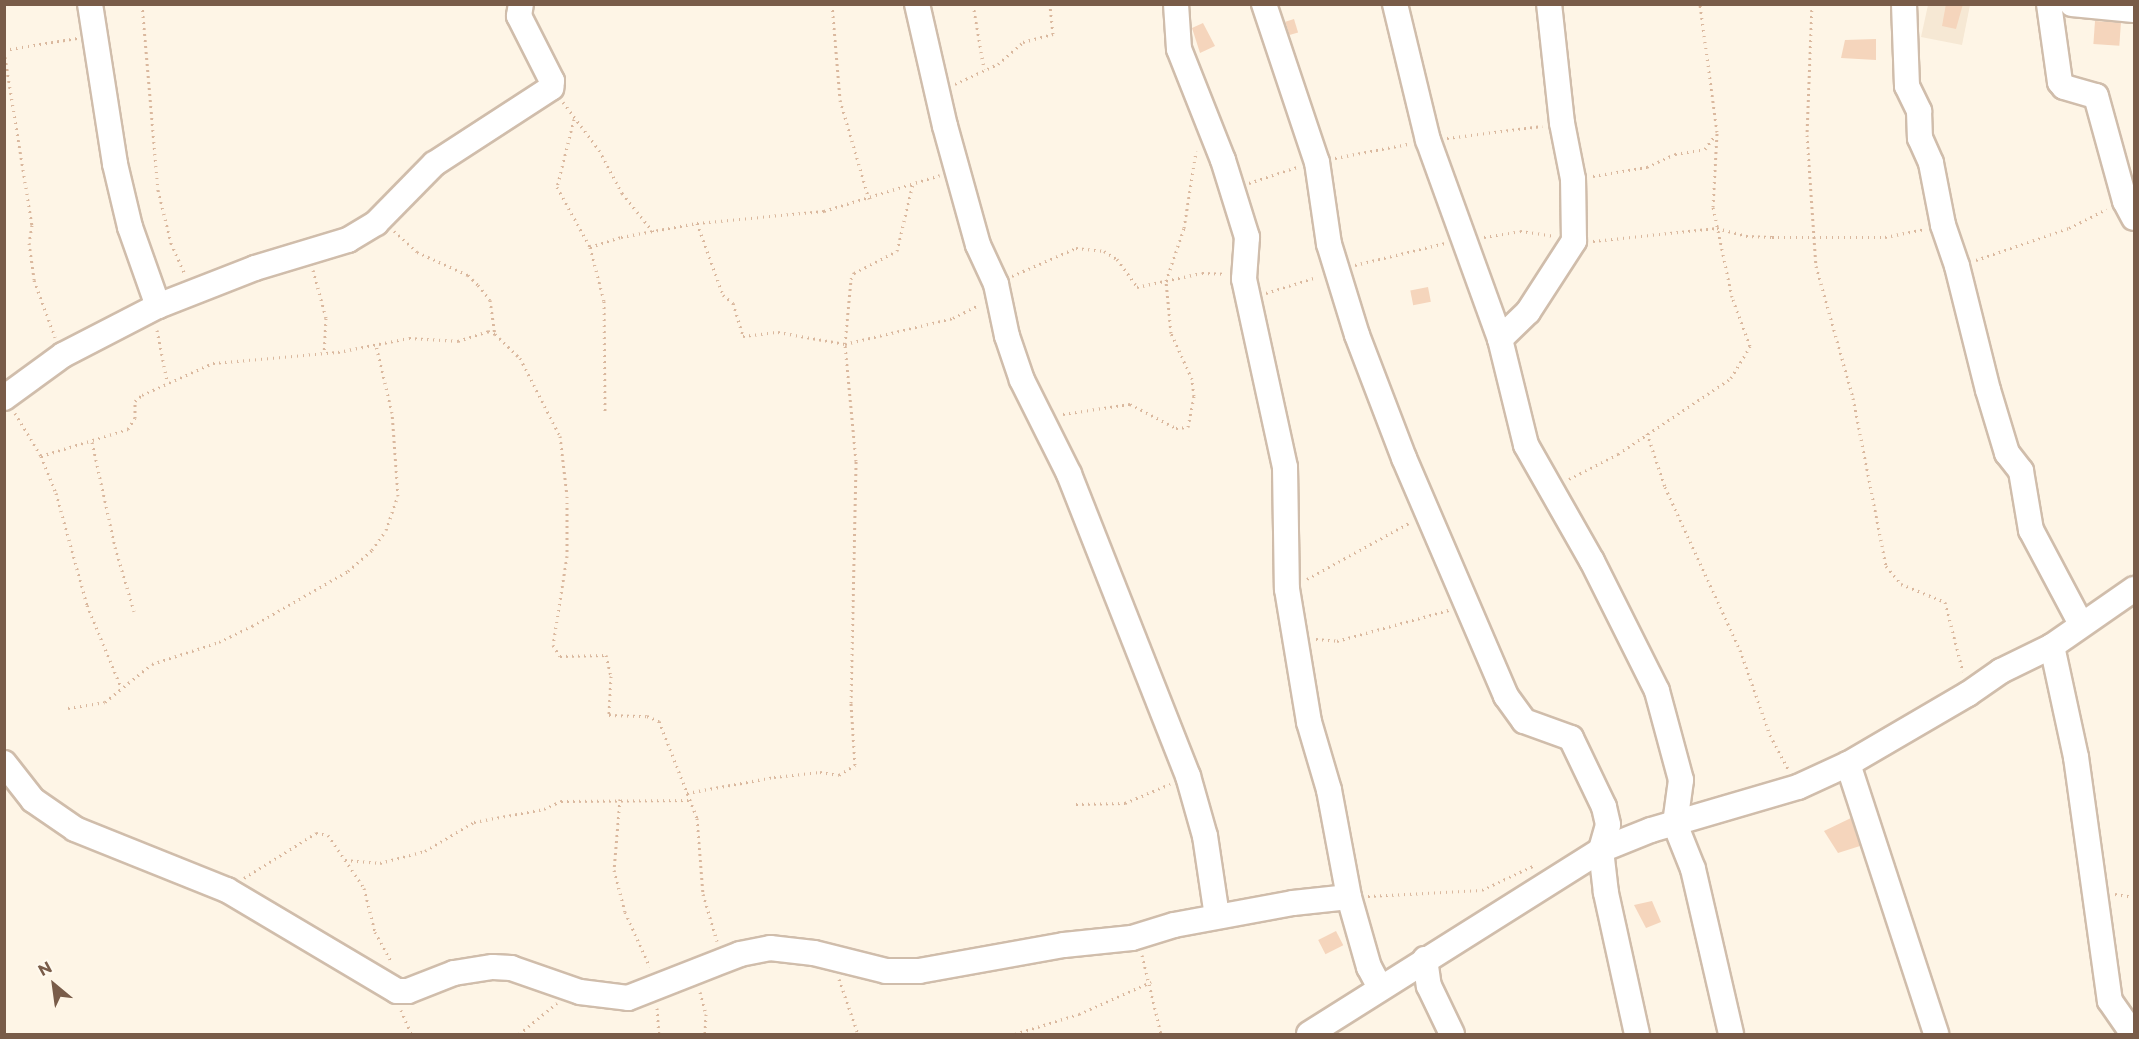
<!DOCTYPE html>
<html>
<head>
<meta charset="utf-8">
<style>
	body { margin:0 }
	#map { position:relative; width:2139px; height:1039px; overflow:hidden; background:#fef5e6; font-family:Montserrat,sans-serif }
	div>[style] { position:absolute }
	[style*='--x'] { left:calc(var(--x)*1px); top:calc(var(--y)*1px); width:calc(var(--w)*1px); rotate:calc(var(--a)*1deg) }
	.residential>* { inset:0; background:#f6e8d4 }
	.building>* { inset:0; background:#f5d5bc; transform-origin:0 0 }
	.path>* { height:3px; margin-top:-1.5px; transform-origin:0; background:repeating-linear-gradient(90deg,#dab89e 0 1.5px,transparent 0 6px) }
	.roads { filter:drop-shadow(2px 0 #d0bdab) drop-shadow(-2px 0 #d0bdab) drop-shadow(0 2px #d0bdab) drop-shadow(0 -2px #d0bdab) }
	.minor>* { height:24px; margin:-12px; padding:0 12px; transform-origin:12px; border-radius:12px; background:#fff }
	span { translate:-50% -50%; white-space:nowrap; text-align:center; line-height:1.15; -webkit-text-stroke:4.5px #fff9ee; paint-order:stroke }
	.frame { position:absolute; inset:0; border:6px solid #795c49; pointer-events:none }
	.north { position:absolute; left:24px; top:955px; width:60px; height:60px; -webkit-text-stroke:4px #fff9ee; paint-order:stroke; rotate:331deg; font-size:16px; font-weight:700; line-height:24px; text-align:center; color:#795c49 }
	.north::after { content:''; display:block; margin:auto; width:21px; height:27px; background:#795c49; clip-path:polygon(50% 0,100% 100%,50% 72%,0 100%) }
</style>
</head>
<body>
<div id="map">
	<div class="residential">
		<i style="clip-path:polygon(1928px 5px,1970px 5px,1962px 45px,1921px 37px)"></i>
	</div>
	<div class="building">
		<i style="clip-path:polygon(1946px 4px,1963px 4px,1956px 29px,1942px 26px)"></i>
		<i style="left:1294px;top:19px;width:14px;height:9px;rotate:73deg"></i>
		<i style="left:2095px;top:21px;width:26px;height:23px;rotate:4deg"></i>
		<i style="clip-path:polygon(1203px 23px,1215px 46px,1200px 53px,1192px 28px)"></i>
		<i style="clip-path:polygon(1876px 39px,1876px 60px,1841px 58px,1845px 40px)"></i>
		<i style="left:1428px;top:287px;width:15px;height:18px;rotate:79deg"></i>
		<i style="clip-path:polygon(1851px 818px,1860px 846px,1838px 853px,1824px 831px)"></i>
		<i style="clip-path:polygon(1652px 901px,1661px 922px,1646px 928px,1634px 905px)"></i>
		<i style="left:1336px;top:931px;width:16px;height:20px;rotate:63deg"></i>
	</div>
	<div class="path">
		<i style="--x:142;--y:4;--w:187;--a:85.1"></i>
		<i style="--x:158;--y:190;--w:55;--a:76.2"></i>
		<i style="--x:171;--y:243;--w:34;--a:66"></i>
		<i style="--x:832;--y:4;--w:96;--a:85.2"></i>
		<i style="--x:840;--y:100;--w:103;--a:73.7"></i>
		<i style="--x:973;--y:4;--w:66;--a:80.4"></i>
		<i style="--x:1812;--y:4;--w:131;--a:92.2"></i>
		<i style="--x:1807;--y:135;--w:131;--a:86.1"></i>
		<i style="--x:1816;--y:266;--w:137;--a:74.3"></i>
		<i style="--x:1853;--y:398;--w:171;--a:78.9"></i>
		<i style="--x:1886;--y:566;--w:23;--a:50"></i>
		<i style="--x:1901;--y:584;--w:48;--a:22.2"></i>
		<i style="--x:1945;--y:602;--w:72;--a:75.6"></i>
		<i style="--x:4;--y:50;--w:74;--a:-9.3"></i>
		<i style="--x:4;--y:51;--w:176;--a:80.9"></i>
		<i style="--x:32;--y:225;--w:18;--a:99"></i>
		<i style="--x:29;--y:243;--w:37;--a:82"></i>
		<i style="--x:34;--y:280;--w:61;--a:69.8"></i>
		<i style="--x:955;--y:84;--w:47;--a:-24.9"></i>
		<i style="--x:998;--y:64;--w:33;--a:-41"></i>
		<i style="--x:1023;--y:42;--w:31;--a:-15"></i>
		<i style="--x:1053;--y:34;--w:30;--a:-96"></i>
		<i style="--x:563;--y:102;--w:60;--a:53.1"></i>
		<i style="--x:599;--y:150;--w:49;--a:61.9"></i>
		<i style="--x:622;--y:193;--w:51;--a:51.3"></i>
		<i style="--x:574;--y:119;--w:70;--a:104"></i>
		<i style="--x:557;--y:187;--w:68;--a:61.2"></i>
		<i style="--x:590;--y:247;--w:56;--a:75.5"></i>
		<i style="--x:604;--y:301;--w:110;--a:89.5"></i>
		<i style="--x:1447;--y:138;--w:96;--a:-7.2"></i>
		<i style="--x:1335;--y:158;--w:74;--a:-10.9"></i>
		<i style="--x:1593;--y:176;--w:55;--a:-9.5"></i>
		<i style="--x:1647;--y:167;--w:31;--a:-25"></i>
		<i style="--x:1675;--y:154;--w:30;--a:-9"></i>
		<i style="--x:1705;--y:149;--w:17;--a:-54"></i>
		<i style="--x:1249;--y:183;--w:51;--a:-18.4"></i>
		<i style="--x:697;--y:223;--w:77;--a:70.1"></i>
		<i style="--x:723;--y:295;--w:13;--a:39"></i>
		<i style="--x:733;--y:303;--w:34;--a:73"></i>
		<i style="--x:743;--y:336;--w:35;--a:-7"></i>
		<i style="--x:778;--y:332;--w:68;--a:10.2"></i>
		<i style="--x:845;--y:344;--w:111;--a:-13.5"></i>
		<i style="--x:953;--y:318;--w:29;--a:-27"></i>
		<i style="--x:394;--y:231;--w:31;--a:42"></i>
		<i style="--x:417;--y:252;--w:56;--a:24.3"></i>
		<i style="--x:468;--y:275;--w:14;--a:45"></i>
		<i style="--x:478;--y:285;--w:19;--a:51"></i>
		<i style="--x:490;--y:300;--w:34;--a:82"></i>
		<i style="--x:495;--y:334;--w:35;--a:44"></i>
		<i style="--x:520;--y:358;--w:88;--a:62.9"></i>
		<i style="--x:560;--y:436;--w:60;--a:83.3"></i>
		<i style="--x:567;--y:496;--w:60;--a:90"></i>
		<i style="--x:567;--y:556;--w:90;--a:98.9"></i>
		<i style="--x:553;--y:645;--w:13;--a:58"></i>
		<i style="--x:560;--y:656;--w:46;--a:-1.2"></i>
		<i style="--x:606;--y:655;--w:22;--a:77"></i>
		<i style="--x:611;--y:676;--w:39;--a:93"></i>
		<i style="--x:609;--y:715;--w:38;--a:2"></i>
		<i style="--x:647;--y:716;--w:13;--a:23"></i>
		<i style="--x:659;--y:721;--w:104;--a:68.6"></i>
		<i style="--x:697;--y:818;--w:76;--a:85.5"></i>
		<i style="--x:703;--y:894;--w:49;--a:73.4"></i>
		<i style="--x:1484;--y:237;--w:36;--a:-9"></i>
		<i style="--x:1520;--y:231;--w:34;--a:8"></i>
		<i style="--x:1593;--y:241;--w:125;--a:-6"></i>
		<i style="--x:1717;--y:228;--w:30;--a:15"></i>
		<i style="--x:1746;--y:236;--w:26;--a:2"></i>
		<i style="--x:1772;--y:237;--w:113;--a:0"></i>
		<i style="--x:1885;--y:237;--w:41;--a:-11.3"></i>
		<i style="--x:590;--y:247;--w:33;--a:-18"></i>
		<i style="--x:621;--y:237;--w:77;--a:-10.4"></i>
		<i style="--x:697;--y:223;--w:128;--a:-5.4"></i>
		<i style="--x:824;--y:211;--w:121;--a:-17.2"></i>
		<i style="--x:1976;--y:260;--w:98;--a:-19"></i>
		<i style="--x:2069;--y:228;--w:42;--a:-26.6"></i>
		<i style="--x:1355;--y:265;--w:93;--a:-13.7"></i>
		<i style="--x:313;--y:270;--w:50;--a:74.8"></i>
		<i style="--x:326;--y:318;--w:35;--a:93"></i>
		<i style="--x:1012;--y:276;--w:70;--a:-23.6"></i>
		<i style="--x:1076;--y:248;--w:28;--a:6"></i>
		<i style="--x:1104;--y:251;--w:15;--a:32"></i>
		<i style="--x:1117;--y:259;--w:34;--a:54"></i>
		<i style="--x:1137;--y:287;--w:66;--a:-12.2"></i>
		<i style="--x:1202;--y:273;--w:23;--a:2"></i>
		<i style="--x:1266;--y:293;--w:53;--a:-17.4"></i>
		<i style="--x:157;--y:330;--w:52;--a:78.9"></i>
		<i style="--x:15;--y:413;--w:50;--a:58.8"></i>
		<i style="--x:41;--y:456;--w:40;--a:68"></i>
		<i style="--x:56;--y:493;--w:116;--a:74.5"></i>
		<i style="--x:87;--y:605;--w:89;--a:67.5"></i>
		<i style="--x:1063;--y:414;--w:68;--a:-8.5"></i>
		<i style="--x:1130;--y:404;--w:52;--a:27.6"></i>
		<i style="--x:1176;--y:428;--w:12;--a:-5"></i>
		<i style="--x:1188;--y:427;--w:32;--a:-79"></i>
		<i style="--x:1194;--y:396;--w:17;--a:-97"></i>
		<i style="--x:1192;--y:379;--w:51;--a:-114.5"></i>
		<i style="--x:1171;--y:333;--w:52;--a:-95.5"></i>
		<i style="--x:1166;--y:281;--w:56;--a:-71.2"></i>
		<i style="--x:1184;--y:228;--w:78;--a:-81.1"></i>
		<i style="--x:1647;--y:433;--w:57;--a:71.6"></i>
		<i style="--x:1665;--y:487;--w:179;--a:65.3"></i>
		<i style="--x:1740;--y:650;--w:90;--a:70.6"></i>
		<i style="--x:1770;--y:735;--w:40;--a:62"></i>
		<i style="--x:92;--y:442;--w:107;--a:77.6"></i>
		<i style="--x:115;--y:547;--w:67;--a:73.5"></i>
		<i style="--x:41;--y:456;--w:91;--a:-17.2"></i>
		<i style="--x:128;--y:429;--w:13;--a:-58"></i>
		<i style="--x:135;--y:418;--w:17;--a:-90"></i>
		<i style="--x:135;--y:401;--w:9;--a:-41"></i>
		<i style="--x:142;--y:395;--w:78;--a:-24.3"></i>
		<i style="--x:213;--y:363;--w:125;--a:-5"></i>
		<i style="--x:338;--y:352;--w:72;--a:-11.2"></i>
		<i style="--x:409;--y:338;--w:49;--a:3.5"></i>
		<i style="--x:458;--y:341;--w:32;--a:-18"></i>
		<i style="--x:488;--y:331;--w:8;--a:23"></i>
		<i style="--x:1569;--y:479;--w:55;--a:-27"></i>
		<i style="--x:1618;--y:454;--w:136;--a:-33.9"></i>
		<i style="--x:1731;--y:378;--w:37;--a:-59"></i>
		<i style="--x:1750;--y:346;--w:52;--a:-110.2"></i>
		<i style="--x:1732;--y:297;--w:92;--a:-101.9"></i>
		<i style="--x:1713;--y:207;--w:75;--a:-86.9"></i>
		<i style="--x:1717;--y:132;--w:129;--a:-97.6"></i>
		<i style="--x:1307;--y:579;--w:116;--a:-28.8"></i>
		<i style="--x:1316;--y:639;--w:21;--a:5"></i>
		<i style="--x:1337;--y:641;--w:116;--a:-15.5"></i>
		<i style="--x:68;--y:708;--w:37;--a:-9"></i>
		<i style="--x:105;--y:702;--w:60;--a:-39"></i>
		<i style="--x:152;--y:664;--w:71;--a:-18.2"></i>
		<i style="--x:219;--y:642;--w:37;--a:-26"></i>
		<i style="--x:252;--y:626;--w:111;--a:-29.8"></i>
		<i style="--x:348;--y:571;--w:32;--a:-41"></i>
		<i style="--x:372;--y:550;--w:24;--a:-55"></i>
		<i style="--x:386;--y:530;--w:36;--a:-71"></i>
		<i style="--x:398;--y:496;--w:83;--a:-94.1"></i>
		<i style="--x:392;--y:413;--w:70;--a:-103.2"></i>
		<i style="--x:687;--y:793;--w:88;--a:-10.4"></i>
		<i style="--x:774;--y:777;--w:46;--a:-6.2"></i>
		<i style="--x:820;--y:772;--w:19;--a:9"></i>
		<i style="--x:839;--y:775;--w:19;--a:-32"></i>
		<i style="--x:855;--y:765;--w:62;--a:-93.7"></i>
		<i style="--x:851;--y:703;--w:242;--a:-88.8"></i>
		<i style="--x:856;--y:461;--w:118;--a:-95.4"></i>
		<i style="--x:845;--y:344;--w:65;--a:-84.7"></i>
		<i style="--x:851;--y:279;--w:7;--a:-63"></i>
		<i style="--x:854;--y:273;--w:48;--a:-27.1"></i>
		<i style="--x:897;--y:251;--w:70;--a:-76.8"></i>
		<i style="--x:620;--y:799;--w:71;--a:94.8"></i>
		<i style="--x:614;--y:870;--w:43;--a:75.3"></i>
		<i style="--x:625;--y:912;--w:60;--a:65.6"></i>
		<i style="--x:1076;--y:804;--w:49;--a:-1.2"></i>
		<i style="--x:1125;--y:803;--w:49;--a:-22.9"></i>
		<i style="--x:345;--y:860;--w:35;--a:5"></i>
		<i style="--x:380;--y:863;--w:47;--a:-14.9"></i>
		<i style="--x:425;--y:851;--w:57;--a:-30.6"></i>
		<i style="--x:474;--y:822;--w:71;--a:-10.5"></i>
		<i style="--x:544;--y:809;--w:19;--a:-25"></i>
		<i style="--x:561;--y:801;--w:131;--a:-0.4"></i>
		<i style="--x:244;--y:878;--w:85;--a:-32"></i>
		<i style="--x:316;--y:833;--w:12;--a:9"></i>
		<i style="--x:328;--y:835;--w:64;--a:55.8"></i>
		<i style="--x:364;--y:888;--w:45;--a:76"></i>
		<i style="--x:375;--y:932;--w:35;--a:61"></i>
		<i style="--x:2115;--y:894;--w:19;--a:9"></i>
		<i style="--x:1368;--y:896;--w:114;--a:-3"></i>
		<i style="--x:1482;--y:890;--w:59;--a:-25.3"></i>
		<i style="--x:1142;--y:955;--w:81;--a:76.5"></i>
		<i style="--x:839;--y:979;--w:58;--a:70.9"></i>
		<i style="--x:700;--y:992;--w:23;--a:75"></i>
		<i style="--x:706;--y:1014;--w:20;--a:93"></i>
		<i style="--x:657;--y:1008;--w:26;--a:86"></i>
		<i style="--x:401;--y:1010;--w:26;--a:67"></i>
		<i style="--x:519;--y:1034;--w:49;--a:-39.2"></i>
		<i style="--x:1015;--y:1034;--w:67;--a:-17.4"></i>
		<i style="--x:1079;--y:1014;--w:79;--a:-24"></i>
	</div>
	<div class="roads">
		<div class="minor">
			<i style="--x:90;--y:4;--w:162;--a:81.1"></i>
			<i style="--x:115;--y:164;--w:65;--a:76.6"></i>
			<i style="--x:130;--y:227;--w:84;--a:70.5"></i>
			<i style="--x:917;--y:4;--w:125;--a:77.1"></i>
			<i style="--x:945;--y:126;--w:123;--a:74.5"></i>
			<i style="--x:978;--y:245;--w:43;--a:65.2"></i>
			<i style="--x:996;--y:284;--w:53;--a:78.1"></i>
			<i style="--x:1007;--y:336;--w:46;--a:71.2"></i>
			<i style="--x:1022;--y:380;--w:105;--a:63.4"></i>
			<i style="--x:1069;--y:474;--w:325;--a:68.5"></i>
			<i style="--x:1188;--y:776;--w:62;--a:74.2"></i>
			<i style="--x:1205;--y:836;--w:81;--a:81.5"></i>
			<i style="--x:1176;--y:4;--w:45;--a:86.2"></i>
			<i style="--x:1179;--y:49;--w:119;--a:68.4"></i>
			<i style="--x:1223;--y:160;--w:81;--a:72.7"></i>
			<i style="--x:1247;--y:237;--w:42;--a:94.1"></i>
			<i style="--x:1244;--y:279;--w:192;--a:77.7"></i>
			<i style="--x:1285;--y:467;--w:122;--a:89.1"></i>
			<i style="--x:1287;--y:589;--w:135;--a:80.6"></i>
			<i style="--x:1309;--y:722;--w:71;--a:73.6"></i>
			<i style="--x:1329;--y:790;--w:109;--a:79.4"></i>
			<i style="--x:1349;--y:897;--w:73;--a:74.1"></i>
			<i style="--x:1369;--y:967;--w:24;--a:62"></i>
			<i style="--x:1264;--y:4;--w:167;--a:71.5"></i>
			<i style="--x:1317;--y:162;--w:83;--a:81.7"></i>
			<i style="--x:1329;--y:244;--w:95;--a:72.9"></i>
			<i style="--x:1357;--y:335;--w:132;--a:69.1"></i>
			<i style="--x:1404;--y:458;--w:259;--a:66.8"></i>
			<i style="--x:1506;--y:696;--w:31;--a:54"></i>
			<i style="--x:1524;--y:721;--w:50;--a:19.9"></i>
			<i style="--x:1571;--y:738;--w:76;--a:64.4"></i>
			<i style="--x:1604;--y:807;--w:18;--a:77"></i>
			<i style="--x:1608;--y:825;--w:26;--a:106"></i>
			<i style="--x:1601;--y:850;--w:43;--a:83.4"></i>
			<i style="--x:1606;--y:893;--w:144;--a:77.6"></i>
			<i style="--x:1395;--y:4;--w:140;--a:76.4"></i>
			<i style="--x:1428;--y:140;--w:212;--a:70.1"></i>
			<i style="--x:1500;--y:339;--w:109;--a:76.2"></i>
			<i style="--x:1526;--y:445;--w:133;--a:60.4"></i>
			<i style="--x:1592;--y:561;--w:145;--a:63.4"></i>
			<i style="--x:1657;--y:691;--w:92;--a:74.9"></i>
			<i style="--x:1681;--y:780;--w:44;--a:97.8"></i>
			<i style="--x:1675;--y:824;--w:48;--a:68.2"></i>
			<i style="--x:1693;--y:869;--w:169;--a:77"></i>
			<i style="--x:1904;--y:4;--w:82;--a:87.9"></i>
			<i style="--x:1907;--y:86;--w:28;--a:64"></i>
			<i style="--x:1919;--y:111;--w:27;--a:88"></i>
			<i style="--x:1920;--y:138;--w:27;--a:66"></i>
			<i style="--x:1931;--y:163;--w:63;--a:79"></i>
			<i style="--x:1943;--y:225;--w:43;--a:71.1"></i>
			<i style="--x:1957;--y:266;--w:128;--a:76"></i>
			<i style="--x:1988;--y:390;--w:66;--a:73.2"></i>
			<i style="--x:2007;--y:453;--w:23;--a:52"></i>
			<i style="--x:2021;--y:471;--w:60;--a:80.4"></i>
			<i style="--x:2031;--y:530;--w:106;--a:62"></i>
			<i style="--x:2049;--y:4;--w:79;--a:82"></i>
			<i style="--x:2060;--y:82;--w:6;--a:51"></i>
			<i style="--x:2064;--y:87;--w:33;--a:16"></i>
			<i style="--x:2096;--y:96;--w:109;--a:74.6"></i>
			<i style="--x:2125;--y:201;--w:19;--a:62"></i>
			<i style="--x:2072;--y:4;--w:62;--a:5.5"></i>
			<i style="--x:1500;--y:339;--w:39;--a:-44"></i>
			<i style="--x:1528;--y:312;--w:85;--a:-57.1"></i>
			<i style="--x:1574;--y:241;--w:62;--a:-90.9"></i>
			<i style="--x:1573;--y:179;--w:57;--a:-101.1"></i>
			<i style="--x:1562;--y:123;--w:120;--a:-96.2"></i>
			<i style="--x:4;--y:398;--w:73;--a:-36.1"></i>
			<i style="--x:63;--y:355;--w:107;--a:-27.3"></i>
			<i style="--x:158;--y:306;--w:104;--a:-21.4"></i>
			<i style="--x:255;--y:268;--w:97;--a:-16.8"></i>
			<i style="--x:348;--y:240;--w:33;--a:-31"></i>
			<i style="--x:376;--y:223;--w:83;--a:-45.5"></i>
			<i style="--x:434;--y:164;--w:140;--a:-33"></i>
			<i style="--x:551;--y:88;--w:7;--a:-82"></i>
			<i style="--x:552;--y:81;--w:73;--a:-116.9"></i>
			<i style="--x:519;--y:16;--w:12;--a:-81"></i>
			<i style="--x:2052;--y:646;--w:114;--a:77.8"></i>
			<i style="--x:2076;--y:757;--w:246;--a:82.1"></i>
			<i style="--x:2110;--y:1001;--w:40;--a:55.1"></i>
			<i style="--x:4;--y:763;--w:47;--a:51.9"></i>
			<i style="--x:33;--y:800;--w:51;--a:34.6"></i>
			<i style="--x:75;--y:829;--w:164;--a:21.9"></i>
			<i style="--x:227;--y:890;--w:198;--a:30.7"></i>
			<i style="--x:397;--y:991;--w:11;--a:0"></i>
			<i style="--x:408;--y:991;--w:49;--a:-21.4"></i>
			<i style="--x:454;--y:973;--w:39;--a:-9"></i>
			<i style="--x:493;--y:967;--w:18;--a:3"></i>
			<i style="--x:511;--y:968;--w:73;--a:19.2"></i>
			<i style="--x:580;--y:992;--w:48;--a:7.1"></i>
			<i style="--x:628;--y:998;--w:120;--a:-21.4"></i>
			<i style="--x:740;--y:954;--w:31;--a:-11"></i>
			<i style="--x:770;--y:948;--w:44;--a:6.5"></i>
			<i style="--x:814;--y:953;--w:74;--a:14"></i>
			<i style="--x:886;--y:971;--w:33;--a:0"></i>
			<i style="--x:919;--y:971;--w:147;--a:-10.2"></i>
			<i style="--x:1064;--y:945;--w:68;--a:-5.9"></i>
			<i style="--x:1132;--y:938;--w:44;--a:-17.2"></i>
			<i style="--x:1174;--y:925;--w:121;--a:-10.5"></i>
			<i style="--x:1293;--y:903;--w:56;--a:-6.1"></i>
			<i style="--x:1848;--y:764;--w:284;--a:71.9"></i>
			<i style="--x:1425;--y:959;--w:27;--a:82"></i>
			<i style="--x:1429;--y:986;--w:53;--a:64.4"></i>
			<i style="--x:1309;--y:1034;--w:345;--a:-32.2"></i>
			<i style="--x:1601;--y:850;--w:54;--a:-21.8"></i>
			<i style="--x:1651;--y:830;--w:153;--a:-16.3"></i>
			<i style="--x:1798;--y:787;--w:55;--a:-24.7"></i>
			<i style="--x:1848;--y:764;--w:139;--a:-30.3"></i>
			<i style="--x:1968;--y:694;--w:40;--a:-34.9"></i>
			<i style="--x:2001;--y:671;--w:57;--a:-26.1"></i>
			<i style="--x:2052;--y:646;--w:100;--a:-34.8"></i>
		</div>
	</div>
	<div class="frame"></div>
	<div class="north">N</div>
</div>
</body>
</html>
